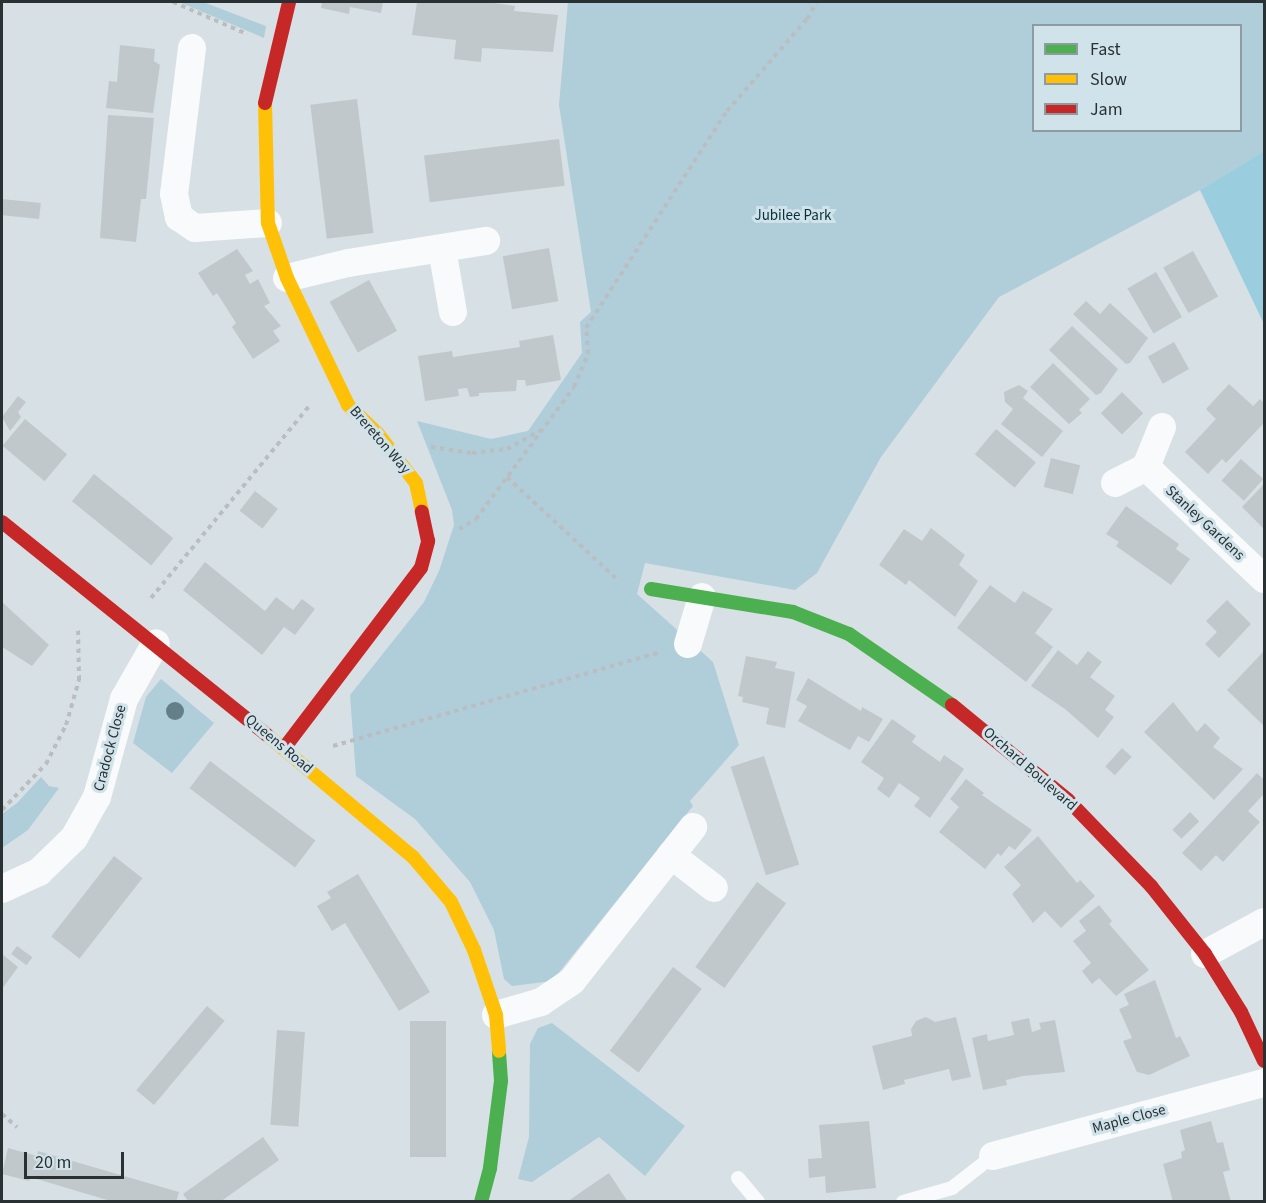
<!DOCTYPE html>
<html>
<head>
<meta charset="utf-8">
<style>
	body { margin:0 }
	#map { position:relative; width:1266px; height:1203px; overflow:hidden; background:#d7e0e4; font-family:"Source Sans 3",sans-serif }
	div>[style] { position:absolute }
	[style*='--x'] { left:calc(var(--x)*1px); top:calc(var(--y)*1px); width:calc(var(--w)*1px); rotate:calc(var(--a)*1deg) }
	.green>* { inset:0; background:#afced9 }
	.forest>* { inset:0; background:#9acdde }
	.building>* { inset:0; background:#c0c8cb; transform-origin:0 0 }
	.path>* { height:4px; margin-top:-2px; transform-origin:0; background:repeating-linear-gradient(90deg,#babec0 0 4.5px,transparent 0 9px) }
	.lane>* { height:14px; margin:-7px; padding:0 7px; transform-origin:7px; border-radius:7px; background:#f9fafb }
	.street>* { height:28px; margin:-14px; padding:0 14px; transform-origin:14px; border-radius:14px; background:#f9fafb }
	.fast>* { height:14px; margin:-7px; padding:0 7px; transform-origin:7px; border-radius:7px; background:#4caf50 }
	.slow>* { height:14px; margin:-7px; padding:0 7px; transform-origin:7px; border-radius:7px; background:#ffc107 }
	.jam>* { height:14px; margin:-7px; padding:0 7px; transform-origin:7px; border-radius:7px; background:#c62828 }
	.trees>* { width:18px; height:18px; margin:-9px; border-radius:50%; background:#647f88 }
	span { translate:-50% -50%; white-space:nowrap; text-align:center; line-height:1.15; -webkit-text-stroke:6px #d1e3ea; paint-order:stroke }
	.park-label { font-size:15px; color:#06303c }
	.street-label { font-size:15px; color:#2a3133 }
	.frame { position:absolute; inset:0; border:3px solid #2a3133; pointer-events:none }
	.legend { position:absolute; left:1032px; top:24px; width:210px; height:108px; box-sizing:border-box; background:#d1e3ea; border:2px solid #8e9ca1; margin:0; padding:8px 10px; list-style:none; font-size:18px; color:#2a3133 }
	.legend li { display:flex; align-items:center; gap:12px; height:30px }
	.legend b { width:30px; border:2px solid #8e9ca1 }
	.scale { position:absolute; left:24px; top:1152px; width:100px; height:27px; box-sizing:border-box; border:3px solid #2a3133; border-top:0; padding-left:8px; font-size:18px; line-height:21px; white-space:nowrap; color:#2a3133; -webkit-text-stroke:4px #d1e3ea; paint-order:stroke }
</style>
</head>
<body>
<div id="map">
	<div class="green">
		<i style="clip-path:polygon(179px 2px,203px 2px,266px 26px,264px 38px)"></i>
		<i style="clip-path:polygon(evenodd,568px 2px,1264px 2px,1264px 151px,1200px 190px,999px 297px,881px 457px,817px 573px,795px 590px,645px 563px,637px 594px,713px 662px,739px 745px,690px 801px,693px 806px,552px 981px,512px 986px,504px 979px,494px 930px,470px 882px,415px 819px,356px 776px,350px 695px,424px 602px,439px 571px,454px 525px,452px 510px,417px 421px,491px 439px,528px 431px,582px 353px,580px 322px,591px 312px,559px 105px,568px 2px,1034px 26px,1240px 26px,1240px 130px,1034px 130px,1034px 26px)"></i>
		<i style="clip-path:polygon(161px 679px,214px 723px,172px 773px,133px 743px,146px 697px)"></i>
		<i style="clip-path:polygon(41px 777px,49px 786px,59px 788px,28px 830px,2px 848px,2px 814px,17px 803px)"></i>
		<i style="clip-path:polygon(552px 1023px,685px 1126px,645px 1176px,599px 1137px,532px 1182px,518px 1179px,529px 1137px,530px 1044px,538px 1028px)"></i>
	</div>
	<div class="forest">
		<i style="clip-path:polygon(1264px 151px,1264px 324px,1200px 190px)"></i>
	</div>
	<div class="building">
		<i style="clip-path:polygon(322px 2px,383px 2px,381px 13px,350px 7px,349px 14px,321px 8px)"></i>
		<i style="clip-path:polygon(417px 2px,487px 2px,515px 6px,514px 11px,558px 15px,553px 52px,482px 48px,481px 62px,454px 59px,456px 40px,412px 35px)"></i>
		<i style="clip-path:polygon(120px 45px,155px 49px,154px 61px,160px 65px,153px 113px,106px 108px,109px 81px,117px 82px)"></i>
		<i style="left:357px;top:99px;width:135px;height:47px;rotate:83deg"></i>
		<i style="clip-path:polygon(108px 115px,154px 118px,146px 199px,141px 199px,136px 242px,100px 238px)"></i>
		<i style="left:559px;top:139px;width:47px;height:136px;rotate:83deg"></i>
		<i style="left:2px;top:199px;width:39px;height:16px;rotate:6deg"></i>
		<i style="left:549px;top:248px;width:54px;height:47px;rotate:80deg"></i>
		<i style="clip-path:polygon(237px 249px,253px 271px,245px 275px,250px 284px,258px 279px,270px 303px,264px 306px,281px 326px,273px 331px,280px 341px,253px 359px,232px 327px,236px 323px,217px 293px,213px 296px,198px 273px)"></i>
		<i style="left:1193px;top:251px;width:52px;height:34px;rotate:61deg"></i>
		<i style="left:1156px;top:272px;width:52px;height:33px;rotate:60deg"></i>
		<i style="left:369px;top:280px;width:58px;height:45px;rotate:61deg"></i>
		<i style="clip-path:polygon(1086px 301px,1100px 314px,1110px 303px,1148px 338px,1130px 363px,1126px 364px,1073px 314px)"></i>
		<i style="clip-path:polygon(1072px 326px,1118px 369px,1101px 393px,1096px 395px,1049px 350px)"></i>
		<i style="clip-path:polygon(553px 335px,561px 380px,526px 386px,525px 380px,517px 380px,516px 391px,479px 393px,479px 396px,470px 397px,467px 388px,458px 389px,459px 396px,425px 401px,418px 356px,452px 351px,453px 357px,520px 347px,519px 341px)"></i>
		<i style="left:1174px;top:342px;width:31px;height:30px;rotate:61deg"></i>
		<i style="clip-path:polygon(1053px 363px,1090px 399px,1079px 410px,1082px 413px,1069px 424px,1030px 387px)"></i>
		<i style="clip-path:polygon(1229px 384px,1253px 406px,1260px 399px,1264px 403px,1264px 423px,1226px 463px,1222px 459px,1208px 474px,1185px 452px,1216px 419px,1206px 409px)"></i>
		<i style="clip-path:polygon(1019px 385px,1028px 391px,1023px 398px,1063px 431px,1042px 457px,1001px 424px,1013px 409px,1005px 402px,1004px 392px)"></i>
		<i style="left:1122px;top:392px;width:30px;height:30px;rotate:45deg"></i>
		<i style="clip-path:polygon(18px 396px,26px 402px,18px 412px,21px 417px,10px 431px,2px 417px)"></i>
		<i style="left:25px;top:419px;width:55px;height:35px;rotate:40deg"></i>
		<i style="left:996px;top:429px;width:52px;height:33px;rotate:40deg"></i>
		<i style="left:1051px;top:458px;width:30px;height:30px;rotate:14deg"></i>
		<i style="left:1241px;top:459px;width:30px;height:29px;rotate:42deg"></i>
		<i style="left:94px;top:474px;width:102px;height:35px;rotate:39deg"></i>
		<i style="clip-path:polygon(1264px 484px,1264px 529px,1242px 507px)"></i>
		<i style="left:255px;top:491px;width:29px;height:25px;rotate:38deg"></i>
		<i style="clip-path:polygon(1126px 506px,1179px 544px,1176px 549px,1190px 559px,1171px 585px,1116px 546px,1119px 542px,1106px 534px)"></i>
		<i style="clip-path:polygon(931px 528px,965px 555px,959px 565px,978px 581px,955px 617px,909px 580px,906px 585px,879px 565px,904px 529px,922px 541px)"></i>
		<i style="clip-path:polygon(205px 562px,265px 611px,276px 597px,293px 610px,302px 599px,315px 609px,295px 635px,284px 627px,262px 655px,183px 590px)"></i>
		<i style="clip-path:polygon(990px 585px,1015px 603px,1023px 591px,1053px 609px,1035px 633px,1053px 647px,1026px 682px,957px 628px)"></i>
		<i style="clip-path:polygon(1227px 600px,1251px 624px,1219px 658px,1205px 644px,1217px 632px,1206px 621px)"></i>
		<i style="clip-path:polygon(2px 602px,49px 645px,32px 666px,2px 647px)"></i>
		<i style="clip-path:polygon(1058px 650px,1077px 665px,1088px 651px,1102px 662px,1090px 677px,1115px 696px,1105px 710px,1114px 717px,1098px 738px,1065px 709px,1031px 686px)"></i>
		<i style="clip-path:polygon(1264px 651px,1264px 726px,1227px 690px)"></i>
		<i style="clip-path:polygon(746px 656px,777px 662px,775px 668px,795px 672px,785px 728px,766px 724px,769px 708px,742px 702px,743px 697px,738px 696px)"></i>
		<i style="clip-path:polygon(808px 678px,861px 711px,862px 707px,883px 719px,869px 742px,858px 736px,850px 750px,798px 721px,807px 706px,796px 700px)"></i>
		<i style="clip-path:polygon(1173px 702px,1197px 732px,1205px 723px,1220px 738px,1213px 747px,1243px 769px,1214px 800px,1144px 732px)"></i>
		<i style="clip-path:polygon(892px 719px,916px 736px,912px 742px,923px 750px,940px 762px,944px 755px,964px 769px,930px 818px,914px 806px,920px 798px,899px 783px,889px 798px,877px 789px,884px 778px,861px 762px)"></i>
		<i style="left:1122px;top:748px;width:13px;height:25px;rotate:42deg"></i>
		<i style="left:764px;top:756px;width:114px;height:35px;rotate:72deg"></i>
		<i style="left:210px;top:761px;width:132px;height:34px;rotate:37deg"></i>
		<i style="clip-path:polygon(1257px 773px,1264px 780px,1264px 794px,1248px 811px,1260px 822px,1223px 862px,1216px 855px,1201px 871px,1182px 853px)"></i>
		<i style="clip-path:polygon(966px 779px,984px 793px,982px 795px,1032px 830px,1015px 850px,1009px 846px,1001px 856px,998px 853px,985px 869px,939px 832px,959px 807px,950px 799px)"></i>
		<i style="left:1190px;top:812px;width:13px;height:25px;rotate:45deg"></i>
		<i style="clip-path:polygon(1038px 836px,1077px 883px,1080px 880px,1095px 896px,1061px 928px,1045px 911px,1033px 923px,1012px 894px,1021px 885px,1004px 867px)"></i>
		<i style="left:114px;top:856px;width:36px;height:102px;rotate:38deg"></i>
		<i style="clip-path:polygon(358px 874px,430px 992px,399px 1011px,345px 923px,332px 931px,317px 906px,331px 898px,327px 892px)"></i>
		<i style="left:757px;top:882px;width:36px;height:105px;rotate:36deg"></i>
		<i style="clip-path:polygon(1099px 905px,1112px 921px,1109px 924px,1149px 970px,1116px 996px,1099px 978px,1092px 984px,1082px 971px,1091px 963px,1073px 941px,1086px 931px,1079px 921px)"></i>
		<i style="left:17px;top:946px;width:19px;height:10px;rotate:36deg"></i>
		<i style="clip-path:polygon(2px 954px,18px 967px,2px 989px)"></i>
		<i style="left:673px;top:967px;width:36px;height:105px;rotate:37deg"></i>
		<i style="clip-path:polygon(1155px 980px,1176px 1038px,1180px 1036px,1190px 1056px,1149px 1075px,1137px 1072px,1123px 1041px,1132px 1038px,1119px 1009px,1129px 1005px,1124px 994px)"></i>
		<i style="left:207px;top:1006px;width:23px;height:110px;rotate:40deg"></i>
		<i style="clip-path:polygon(926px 1017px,935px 1022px,956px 1017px,971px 1077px,952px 1081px,949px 1069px,904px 1080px,905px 1084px,883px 1090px,872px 1046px,912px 1036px,911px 1029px,916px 1021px)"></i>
		<i style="clip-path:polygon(1029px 1018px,1032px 1032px,1041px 1029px,1039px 1023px,1055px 1020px,1065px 1072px,1023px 1076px,1006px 1080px,1007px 1085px,983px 1090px,972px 1038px,987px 1034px,988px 1041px,1014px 1035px,1011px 1022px)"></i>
		<i style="left:410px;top:1021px;width:36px;height:136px"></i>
		<i style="left:277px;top:1030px;width:28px;height:95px;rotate:4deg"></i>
		<i style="clip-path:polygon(869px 1121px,876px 1188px,826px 1193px,825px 1176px,809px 1178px,808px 1159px,822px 1158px,819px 1125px)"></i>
		<i style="clip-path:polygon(1211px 1121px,1217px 1143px,1223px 1142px,1230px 1170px,1223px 1172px,1231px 1202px,1173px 1202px,1163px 1164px,1182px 1158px,1181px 1152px,1185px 1150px,1180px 1130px)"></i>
		<i style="clip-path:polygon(263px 1137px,279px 1160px,220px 1202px,189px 1202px,183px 1194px)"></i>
		<i style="clip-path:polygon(8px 1148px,37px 1156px,38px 1151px,179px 1192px,176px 1202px,114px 1202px,30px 1177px,29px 1181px,2px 1174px)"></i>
		<i style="clip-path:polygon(609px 1173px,628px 1202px,567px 1202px,584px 1190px)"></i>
	</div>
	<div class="path">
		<i style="--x:173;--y:2;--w:81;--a:23.4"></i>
		<i style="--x:431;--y:447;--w:41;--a:8.3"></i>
		<i style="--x:472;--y:453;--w:35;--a:-7"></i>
		<i style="--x:507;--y:449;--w:39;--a:-29"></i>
		<i style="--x:507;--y:477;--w:153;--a:42.9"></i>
		<i style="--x:459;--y:529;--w:20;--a:-30"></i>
		<i style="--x:476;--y:519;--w:164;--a:-53.4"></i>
		<i style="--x:574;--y:387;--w:36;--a:-67"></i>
		<i style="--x:588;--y:354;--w:26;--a:-94"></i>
		<i style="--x:586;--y:328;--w:259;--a:-57"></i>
		<i style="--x:727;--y:111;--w:122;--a:-49"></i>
		<i style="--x:807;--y:19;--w:20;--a:-60"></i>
		<i style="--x:151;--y:598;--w:250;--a:-50.5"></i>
		<i style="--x:333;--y:746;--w:340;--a:-16"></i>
		<i style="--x:2;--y:810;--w:64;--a:-46.3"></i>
		<i style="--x:46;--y:764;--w:44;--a:-62.9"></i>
		<i style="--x:66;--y:725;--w:47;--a:-73.9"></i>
		<i style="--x:79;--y:680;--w:54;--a:-91.1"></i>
		<i style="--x:2;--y:1114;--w:20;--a:41"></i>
	</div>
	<div class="lane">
		<i style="--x:738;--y:1178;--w:31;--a:50"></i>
		<i style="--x:903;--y:1202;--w:51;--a:-15.9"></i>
		<i style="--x:952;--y:1188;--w:52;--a:-38"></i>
	</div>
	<div class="street">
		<i style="--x:192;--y:48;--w:147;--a:97"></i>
		<i style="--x:174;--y:194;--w:24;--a:78"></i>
		<i style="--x:179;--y:217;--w:19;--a:35"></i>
		<i style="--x:195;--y:228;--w:73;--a:-3.9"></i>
		<i style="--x:442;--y:249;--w:64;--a:80.1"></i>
		<i style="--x:287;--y:278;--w:63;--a:-13.8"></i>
		<i style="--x:348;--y:263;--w:140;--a:-9.1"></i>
		<i style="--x:1146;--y:467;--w:163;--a:43.5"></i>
		<i style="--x:1115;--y:483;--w:35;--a:-27"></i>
		<i style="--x:1146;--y:467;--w:43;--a:-68.2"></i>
		<i style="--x:688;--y:644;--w:49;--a:-73.4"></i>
		<i style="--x:671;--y:855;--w:54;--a:37.5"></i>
		<i style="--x:2;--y:889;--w:41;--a:-24.7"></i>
		<i style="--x:39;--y:872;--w:49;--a:-44.2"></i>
		<i style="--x:74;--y:838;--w:47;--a:-60.7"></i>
		<i style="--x:97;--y:797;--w:102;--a:-74.6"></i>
		<i style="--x:124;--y:699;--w:64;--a:-60.3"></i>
		<i style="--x:1205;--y:954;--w:67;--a:-28.5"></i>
		<i style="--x:496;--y:1015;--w:47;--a:-16.1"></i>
		<i style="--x:541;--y:1002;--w:37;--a:-34"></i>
		<i style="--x:572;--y:981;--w:196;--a:-51.8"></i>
		<i style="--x:993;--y:1156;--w:281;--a:-15.1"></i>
	</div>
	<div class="fast">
		<i style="--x:651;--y:589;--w:144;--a:9.2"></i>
		<i style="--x:793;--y:612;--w:60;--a:21.4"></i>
		<i style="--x:849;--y:634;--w:125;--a:34.6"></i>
		<i style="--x:481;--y:1202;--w:35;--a:-75"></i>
		<i style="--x:490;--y:1168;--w:88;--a:-82.8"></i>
		<i style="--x:501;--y:1081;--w:30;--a:-94"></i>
	</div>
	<div class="slow">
		<i style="--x:265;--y:103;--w:120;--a:88.6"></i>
		<i style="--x:268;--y:223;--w:58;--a:70.9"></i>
		<i style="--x:287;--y:278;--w:141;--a:64.3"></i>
		<i style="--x:348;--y:405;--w:42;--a:44"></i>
		<i style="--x:378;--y:434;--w:62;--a:52.2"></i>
		<i style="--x:416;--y:483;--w:30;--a:78"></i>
		<i style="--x:267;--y:735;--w:190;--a:39.9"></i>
		<i style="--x:413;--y:857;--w:59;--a:49.8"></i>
		<i style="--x:451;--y:902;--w:53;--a:64.4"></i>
		<i style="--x:474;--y:950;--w:69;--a:71.3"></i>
		<i style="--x:496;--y:1015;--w:36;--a:85"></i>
	</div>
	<div class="jam">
		<i style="--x:265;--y:103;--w:104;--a:-76.6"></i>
		<i style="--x:2;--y:522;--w:340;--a:38.8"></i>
		<i style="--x:952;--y:705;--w:150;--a:39.3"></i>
		<i style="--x:1068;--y:800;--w:120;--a:46"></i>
		<i style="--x:1151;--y:886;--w:87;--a:51.5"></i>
		<i style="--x:1205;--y:954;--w:68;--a:58.2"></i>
		<i style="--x:1241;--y:1012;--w:54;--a:64.9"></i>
		<i style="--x:285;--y:747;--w:225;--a:-52.8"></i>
		<i style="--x:421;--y:568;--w:28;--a:-75"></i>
		<i style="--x:428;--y:541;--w:30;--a:-102"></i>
	</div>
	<div class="trees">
		<i style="left:175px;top:711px"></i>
	</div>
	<div class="park-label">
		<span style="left:793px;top:216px">Jubilee Park</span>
	</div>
	<div class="street-label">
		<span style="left:380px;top:440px;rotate:49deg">Brereton Way</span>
		<span style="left:1205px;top:523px;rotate:43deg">Stanley Gardens</span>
		<span style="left:279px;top:744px;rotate:40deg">Queens Road</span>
		<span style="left:110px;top:748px;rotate:-75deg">Cradock Close</span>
		<span style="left:1030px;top:769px;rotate:41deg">Orchard Boulevard</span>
		<span style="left:1129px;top:1119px;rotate:-15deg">Maple Close</span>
	</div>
	<div class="frame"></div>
	<ul class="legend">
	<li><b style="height:8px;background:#4caf50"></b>Fast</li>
	<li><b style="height:8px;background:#ffc107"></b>Slow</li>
	<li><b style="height:8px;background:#c62828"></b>Jam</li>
	</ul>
	<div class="scale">20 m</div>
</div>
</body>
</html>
